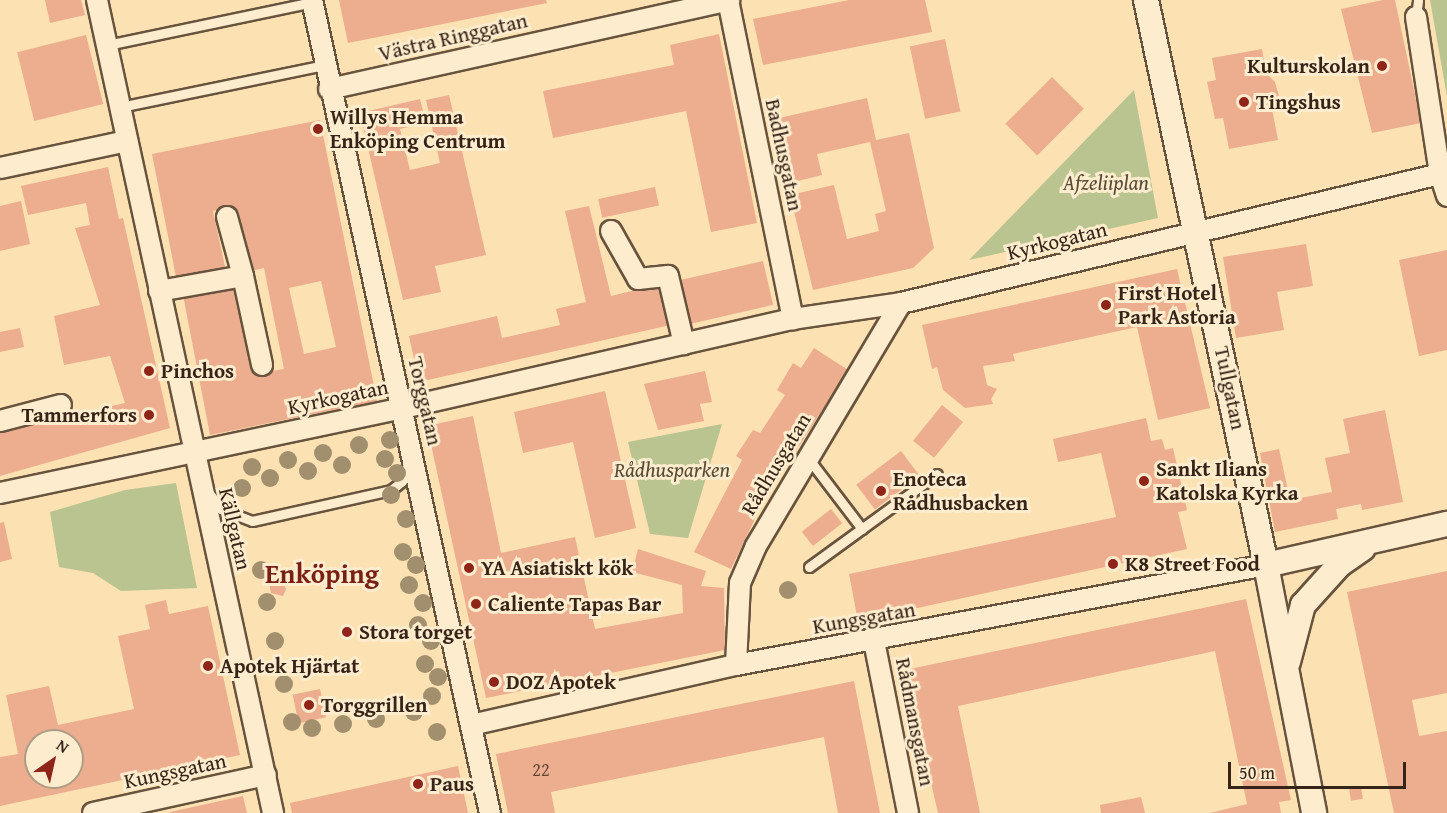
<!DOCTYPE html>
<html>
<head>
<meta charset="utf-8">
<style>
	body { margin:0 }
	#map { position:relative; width:1447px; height:813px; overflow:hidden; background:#fce1b2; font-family:"Gentium Book Plus",serif }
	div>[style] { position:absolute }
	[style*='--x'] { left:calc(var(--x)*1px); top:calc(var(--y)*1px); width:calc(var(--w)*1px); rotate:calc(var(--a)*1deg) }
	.green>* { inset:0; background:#b9c490 }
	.building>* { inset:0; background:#ecae8e; transform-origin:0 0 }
	.roads { filter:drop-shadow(2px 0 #68533e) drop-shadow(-2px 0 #68533e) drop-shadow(0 2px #68533e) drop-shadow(0 -2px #68533e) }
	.service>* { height:9px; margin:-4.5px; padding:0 4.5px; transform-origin:4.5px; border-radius:4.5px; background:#fdeccd }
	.minor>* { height:20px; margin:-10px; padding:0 10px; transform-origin:10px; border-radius:10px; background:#fdeccd }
	.tertiary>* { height:24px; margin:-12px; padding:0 12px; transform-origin:12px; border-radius:12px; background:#fdeccd }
	.trees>* { width:18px; height:18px; margin:-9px; border-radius:50%; background:#a28f6e }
	.dots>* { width:16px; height:16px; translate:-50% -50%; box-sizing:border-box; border:3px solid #fdeccd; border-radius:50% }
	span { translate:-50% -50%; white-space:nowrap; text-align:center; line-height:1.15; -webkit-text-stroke:6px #fdeccd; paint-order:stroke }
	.number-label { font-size:18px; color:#644636 }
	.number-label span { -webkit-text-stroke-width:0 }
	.street-label { font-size:21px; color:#372418 }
	.poi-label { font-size:21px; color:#372418; font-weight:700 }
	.right { translate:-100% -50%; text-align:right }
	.left { translate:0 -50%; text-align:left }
	.park-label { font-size:21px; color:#584c36; font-style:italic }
	.district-label { font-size:27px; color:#7a1f14; font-weight:700 }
	.north { position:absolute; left:24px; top:729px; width:60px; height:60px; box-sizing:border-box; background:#fdeccd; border:2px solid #ae9c85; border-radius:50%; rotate:34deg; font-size:16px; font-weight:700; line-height:24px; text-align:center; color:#372418 }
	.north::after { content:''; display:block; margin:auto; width:21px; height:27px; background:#8f2418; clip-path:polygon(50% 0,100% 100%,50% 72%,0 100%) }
	.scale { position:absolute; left:1228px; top:762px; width:178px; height:27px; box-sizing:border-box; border:3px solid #372418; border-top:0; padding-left:8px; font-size:18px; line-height:21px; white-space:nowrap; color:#372418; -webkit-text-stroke:4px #fdeccd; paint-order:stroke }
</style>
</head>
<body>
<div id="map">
	<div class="green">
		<i style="clip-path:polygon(1430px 0,1447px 0,1447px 96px)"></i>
		<i style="clip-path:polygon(1134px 90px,1158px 218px,969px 260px)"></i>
		<i style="clip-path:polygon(722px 424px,688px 538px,650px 534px,628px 442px)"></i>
		<i style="clip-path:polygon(176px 483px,197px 588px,121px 591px,93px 573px,59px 567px,50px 512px,125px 490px)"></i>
	</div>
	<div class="building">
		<i style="clip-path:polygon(45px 0,81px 0,85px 15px,50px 23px)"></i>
		<i style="clip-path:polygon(339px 0,546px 0,547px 3px,348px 43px)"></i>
		<i style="clip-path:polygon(849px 0,925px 0,932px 32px,763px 65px,753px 19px)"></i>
		<i style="clip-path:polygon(1383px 0,1395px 0,1421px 123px,1372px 133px,1341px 9px)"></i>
		<i style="clip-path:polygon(719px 34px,757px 223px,711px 232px,686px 111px,553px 138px,543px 91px,674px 65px,670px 45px)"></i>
		<i style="left:86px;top:35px;width:71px;height:71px;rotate:76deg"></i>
		<i style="left:945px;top:39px;width:74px;height:36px;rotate:78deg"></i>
		<i style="clip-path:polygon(1262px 49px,1266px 73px,1275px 82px,1279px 96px,1272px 109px,1278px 140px,1229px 149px,1223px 118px,1215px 119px,1207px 82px,1216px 80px,1212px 58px)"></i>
		<i style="left:1052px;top:77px;width:45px;height:66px;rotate:45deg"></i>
		<i style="clip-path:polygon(449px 95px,486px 255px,435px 266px,441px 292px,403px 300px,360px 113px,420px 99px,426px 123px,400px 129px,410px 170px,440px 163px,426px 100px)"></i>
		<i style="clip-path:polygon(867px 98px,876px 140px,909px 133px,934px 248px,913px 268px,813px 290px,790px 195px,834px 185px,847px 239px,879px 231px,875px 214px,886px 211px,870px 142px,817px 154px,822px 175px,790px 183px,775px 119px)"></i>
		<i style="clip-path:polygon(evenodd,320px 120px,377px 401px,210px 435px,183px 295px,239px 283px,254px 374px,284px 369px,264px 268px,246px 272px,230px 207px,213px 211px,225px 267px,176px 277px,152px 154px,320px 120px,321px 281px,336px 347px,304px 354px,289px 288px,321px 281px)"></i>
		<i style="clip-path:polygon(108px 167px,119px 219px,123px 218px,170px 428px,0 476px,0 431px,125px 403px,110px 356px,64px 365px,54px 316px,100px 305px,75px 228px,90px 225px,86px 203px,28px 215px,21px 186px)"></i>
		<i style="left:655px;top:187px;width:19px;height:58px;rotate:78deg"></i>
		<i style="clip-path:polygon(21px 201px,30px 244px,0 251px,0 206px)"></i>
		<i style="clip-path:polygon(589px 206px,611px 296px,665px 283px,675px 324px,419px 382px,409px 336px,497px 316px,502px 338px,560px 325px,556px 309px,586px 302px,565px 211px)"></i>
		<i style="clip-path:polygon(1306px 244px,1313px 286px,1277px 292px,1284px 330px,1236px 338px,1223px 257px)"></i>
		<i style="clip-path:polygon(1447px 250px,1447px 350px,1419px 356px,1399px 260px)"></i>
		<i style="left:763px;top:261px;width:45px;height:91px;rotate:77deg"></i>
		<i style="clip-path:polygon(1177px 269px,1210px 408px,1158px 420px,1137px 327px,1013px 354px,1015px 361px,983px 366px,987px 385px,997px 389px,991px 399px,993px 404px,965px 408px,943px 390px,937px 367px,932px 369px,922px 325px)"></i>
		<i style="clip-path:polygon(20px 328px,24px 347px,0 352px,0 332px)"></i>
		<i style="clip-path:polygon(814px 348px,848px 370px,763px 502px,731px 569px,694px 552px,742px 460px,736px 456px,753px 430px,760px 433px,785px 395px,777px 390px,793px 363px,801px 368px)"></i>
		<i style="clip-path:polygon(705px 371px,712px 402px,700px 404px,704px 421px,658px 430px,644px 384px)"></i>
		<i style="clip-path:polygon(605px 391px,636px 528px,595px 538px,573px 442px,523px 453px,514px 412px)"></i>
		<i style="left:942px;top:405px;width:27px;height:46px;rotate:39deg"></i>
		<i style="clip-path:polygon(1385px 410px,1403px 502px,1362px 510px,1361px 504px,1336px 509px,1338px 519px,1275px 532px,1260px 453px,1279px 449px,1290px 500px,1332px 492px,1325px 458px,1350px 453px,1343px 419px)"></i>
		<i style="clip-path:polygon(473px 416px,501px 553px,575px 537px,595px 629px,683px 613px,682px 585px,632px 572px,638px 549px,706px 571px,701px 586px,724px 588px,725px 650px,486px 698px,427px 426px)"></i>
		<i style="clip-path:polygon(1146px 418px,1151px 441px,1162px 439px,1165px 450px,1173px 448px,1187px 510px,1178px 512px,1187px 549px,858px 621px,849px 574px,1116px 517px,1101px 453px,1058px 462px,1053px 439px)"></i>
		<i style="left:901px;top:451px;width:31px;height:56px;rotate:53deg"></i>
		<i style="left:831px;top:509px;width:18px;height:37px;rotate:52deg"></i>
		<i style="clip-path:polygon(4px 522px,12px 559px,0 562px,0 523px)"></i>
		<i style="clip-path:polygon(1447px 571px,1447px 693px,1412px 700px,1419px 736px,1447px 731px,1447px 813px,1394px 813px,1347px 592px)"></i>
		<i style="clip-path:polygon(278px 572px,286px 589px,283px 596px,271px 593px,268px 578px)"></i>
		<i style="clip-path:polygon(1246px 599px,1291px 800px,1279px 802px,1281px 813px,1210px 813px,1247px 804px,1215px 651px,958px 706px,980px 813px,938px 813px,905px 670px)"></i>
		<i style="clip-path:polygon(evenodd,166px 600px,169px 614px,208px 606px,240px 755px,0 806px,0 757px,18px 754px,6px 695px,49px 686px,58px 725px,134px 709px,118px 636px,150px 629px,145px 605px,166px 600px,36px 741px,72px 741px,72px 777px,36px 777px,36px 741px)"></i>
		<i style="clip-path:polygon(854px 681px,880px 813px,838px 813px,824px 737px,551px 792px,555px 813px,508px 813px,496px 754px)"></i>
		<i style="left:320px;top:689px;width:29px;height:28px;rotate:78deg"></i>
		<i style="clip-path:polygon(458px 766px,468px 813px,292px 813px,290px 803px)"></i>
		<i style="left:1361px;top:787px;width:12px;height:12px;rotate:81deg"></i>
		<i style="clip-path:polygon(243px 796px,247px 813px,170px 813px,170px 812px)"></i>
		<i style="clip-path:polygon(1141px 797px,1145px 813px,1101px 813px,1100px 805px)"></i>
	</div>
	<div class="roads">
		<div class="service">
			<i style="--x:1416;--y:17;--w:17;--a:-83"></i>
			<i style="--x:107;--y:45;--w:209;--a:-11.8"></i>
			<i style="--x:120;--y:107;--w:208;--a:-11.6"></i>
			<i style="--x:808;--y:458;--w:89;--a:52.7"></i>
			<i style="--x:209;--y:493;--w:20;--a:53"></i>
			<i style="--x:221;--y:509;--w:33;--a:21"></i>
			<i style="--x:252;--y:521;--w:142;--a:-12.6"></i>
			<i style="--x:391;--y:490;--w:14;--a:-39"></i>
			<i style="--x:402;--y:481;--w:21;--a:-71"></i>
			<i style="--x:809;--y:567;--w:158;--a:-36"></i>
		</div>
		<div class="minor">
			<i style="--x:97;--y:0;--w:832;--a:77.78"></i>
			<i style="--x:312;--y:0;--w:832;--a:77.65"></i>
			<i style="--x:728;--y:0;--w:326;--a:78.5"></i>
			<i style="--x:1416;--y:17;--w:159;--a:81.3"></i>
			<i style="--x:1440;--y:174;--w:23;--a:72"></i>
			<i style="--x:329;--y:89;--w:410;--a:-12.5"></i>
			<i style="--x:0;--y:168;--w:130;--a:-12"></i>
			<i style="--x:227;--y:217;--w:61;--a:74.8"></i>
			<i style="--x:611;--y:231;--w:55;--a:60.6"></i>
			<i style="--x:638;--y:279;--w:30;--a:-6"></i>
			<i style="--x:668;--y:276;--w:70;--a:76.8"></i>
			<i style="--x:159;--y:291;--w:85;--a:-10.1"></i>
			<i style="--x:243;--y:276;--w:91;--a:77.9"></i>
			<i style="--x:0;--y:421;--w:63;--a:-14.7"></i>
			<i style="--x:0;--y:493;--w:412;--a:-11.9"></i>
			<i style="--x:403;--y:408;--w:400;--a:-12.9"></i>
			<i style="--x:793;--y:319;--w:109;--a:-8.4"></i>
			<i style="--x:901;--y:303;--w:554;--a:-13.46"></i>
			<i style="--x:874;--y:641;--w:175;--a:78.8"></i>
			<i style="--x:736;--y:665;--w:82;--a:-87.2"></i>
			<i style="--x:740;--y:583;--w:40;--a:-66.6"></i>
			<i style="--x:756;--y:546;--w:283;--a:-59.2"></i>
			<i style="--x:471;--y:725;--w:272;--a:-12.8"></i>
			<i style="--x:736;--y:665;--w:539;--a:-10.68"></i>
			<i style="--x:93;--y:813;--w:177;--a:-12.4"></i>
		</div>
		<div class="tertiary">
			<i style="--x:1146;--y:0;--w:578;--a:78.01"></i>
			<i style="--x:1266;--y:565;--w:253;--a:79"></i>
			<i style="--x:1266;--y:565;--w:186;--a:-12.8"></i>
			<i style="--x:1288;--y:662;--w:59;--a:-75.3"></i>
			<i style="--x:1303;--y:605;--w:54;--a:-48"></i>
			<i style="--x:1339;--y:565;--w:29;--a:-35"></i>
		</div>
	</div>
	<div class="trees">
		<i style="left:390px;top:440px"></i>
		<i style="left:359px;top:445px"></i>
		<i style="left:323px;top:453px"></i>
		<i style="left:385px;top:459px"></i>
		<i style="left:288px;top:460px"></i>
		<i style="left:342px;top:465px"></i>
		<i style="left:252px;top:467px"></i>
		<i style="left:308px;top:471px"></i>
		<i style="left:397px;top:473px"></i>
		<i style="left:270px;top:478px"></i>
		<i style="left:242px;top:488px"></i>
		<i style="left:391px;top:495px"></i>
		<i style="left:406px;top:519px"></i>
		<i style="left:403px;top:552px"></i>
		<i style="left:416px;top:565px"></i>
		<i style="left:261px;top:570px"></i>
		<i style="left:409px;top:585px"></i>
		<i style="left:788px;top:590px"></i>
		<i style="left:267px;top:602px"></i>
		<i style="left:423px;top:603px"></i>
		<i style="left:418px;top:625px"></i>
		<i style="left:275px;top:641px"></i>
		<i style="left:431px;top:641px"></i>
		<i style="left:425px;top:664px"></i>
		<i style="left:438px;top:677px"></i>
		<i style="left:284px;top:684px"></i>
		<i style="left:432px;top:696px"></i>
		<i style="left:414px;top:712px"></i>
		<i style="left:376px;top:719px"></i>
		<i style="left:292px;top:722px"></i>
		<i style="left:343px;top:724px"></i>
		<i style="left:312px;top:728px"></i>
		<i style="left:437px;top:732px"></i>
	</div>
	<div class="dots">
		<i style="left:1382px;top:66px;background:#8f2418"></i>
		<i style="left:1244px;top:102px;background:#8f2418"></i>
		<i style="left:318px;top:129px;background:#8f2418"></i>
		<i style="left:1106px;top:305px;background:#8f2418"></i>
		<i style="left:149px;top:371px;background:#8f2418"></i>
		<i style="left:149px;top:415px;background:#8f2418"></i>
		<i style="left:1144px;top:481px;background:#8f2418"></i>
		<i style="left:881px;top:491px;background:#8f2418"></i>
		<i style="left:1113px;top:564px;background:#8f2418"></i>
		<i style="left:469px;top:568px;background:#8f2418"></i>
		<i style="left:476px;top:604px;background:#8f2418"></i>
		<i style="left:347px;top:632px;background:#8f2418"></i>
		<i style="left:208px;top:666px;background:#8f2418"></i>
		<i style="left:494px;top:682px;background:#8f2418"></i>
		<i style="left:309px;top:705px;background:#8f2418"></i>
		<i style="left:418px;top:784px;background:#8f2418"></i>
	</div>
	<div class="number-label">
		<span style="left:541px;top:770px">22</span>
	</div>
	<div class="street-label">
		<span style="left:453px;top:37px;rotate:-13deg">Västra Ringgatan</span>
		<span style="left:784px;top:155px;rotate:78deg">Badhusgatan</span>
		<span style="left:1057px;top:241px;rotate:-14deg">Kyrkogatan</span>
		<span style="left:1230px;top:388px;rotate:78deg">Tullgatan</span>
		<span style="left:338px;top:397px;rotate:-12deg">Kyrkogatan</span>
		<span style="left:425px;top:401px;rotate:77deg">Torggatan</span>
		<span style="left:776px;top:464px;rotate:-59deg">Rådhusgatan</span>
		<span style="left:235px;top:529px;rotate:77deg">Källgatan</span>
		<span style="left:864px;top:618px;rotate:-10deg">Kungsgatan</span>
		<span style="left:915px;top:722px;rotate:79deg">Rådmansgatan</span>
		<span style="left:175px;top:771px;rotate:-12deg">Kungsgatan</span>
	</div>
	<div class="poi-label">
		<span class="right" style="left:1370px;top:66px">Kulturskolan</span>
		<span class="left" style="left:1256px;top:102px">Tingshus</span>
		<span class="left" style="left:330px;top:129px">Willys Hemma<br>Enköping Centrum</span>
		<span class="left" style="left:1118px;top:305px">First Hotel<br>Park Astoria</span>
		<span class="left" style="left:161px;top:371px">Pinchos</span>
		<span class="right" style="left:137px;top:415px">Tammerfors</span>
		<span class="left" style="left:1156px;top:481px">Sankt Ilians<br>Katolska Kyrka</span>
		<span class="left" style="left:893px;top:491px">Enoteca<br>Rådhusbacken</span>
		<span class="left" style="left:1125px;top:564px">K8 Street Food</span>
		<span class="left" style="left:481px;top:568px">YA Asiatiskt kök</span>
		<span class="left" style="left:488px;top:604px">Caliente Tapas Bar</span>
		<span class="left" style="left:359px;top:632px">Stora torget</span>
		<span class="left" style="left:220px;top:666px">Apotek Hjärtat</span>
		<span class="left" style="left:506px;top:682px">DOZ Apotek</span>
		<span class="left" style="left:321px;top:705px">Torggrillen</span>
		<span class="left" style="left:430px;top:784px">Paus</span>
	</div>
	<div class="park-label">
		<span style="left:1106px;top:183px">Afzeliiplan</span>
		<span style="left:672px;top:470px">Rådhusparken</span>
	</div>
	<div class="district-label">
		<span style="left:322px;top:574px">Enköping</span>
	</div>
	<div class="north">N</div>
	<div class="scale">50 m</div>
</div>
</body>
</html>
